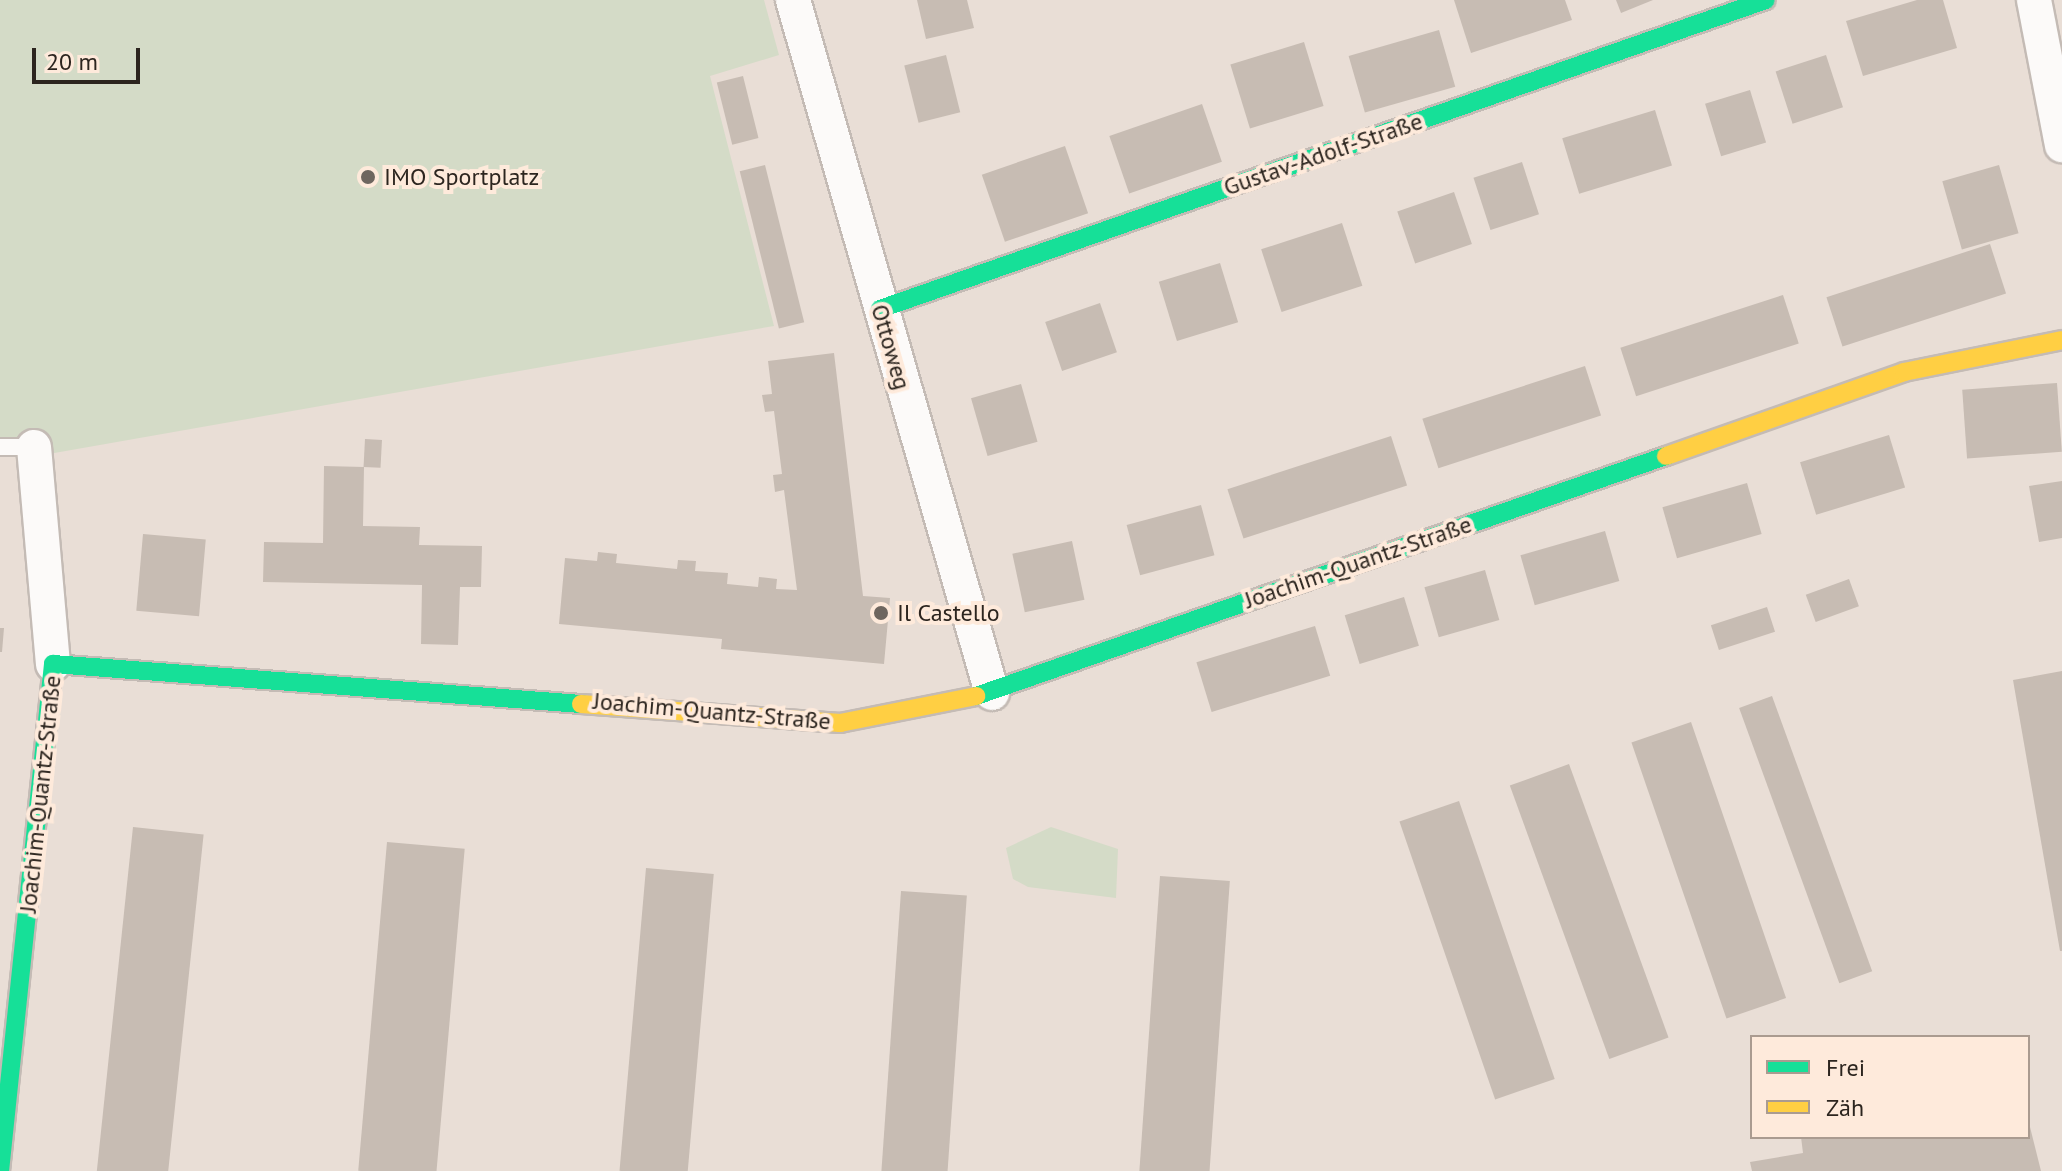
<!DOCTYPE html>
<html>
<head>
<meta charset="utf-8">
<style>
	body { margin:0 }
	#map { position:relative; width:2062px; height:1171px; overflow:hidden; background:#e9ded6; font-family:"PT Sans",sans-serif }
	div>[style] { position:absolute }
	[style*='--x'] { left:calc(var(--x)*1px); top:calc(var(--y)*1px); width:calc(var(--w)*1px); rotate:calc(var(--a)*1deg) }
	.green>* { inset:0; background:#d4dbc7 }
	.building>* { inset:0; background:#c7bcb3; transform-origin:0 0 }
	.roads { filter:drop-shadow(2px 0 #c4bbb5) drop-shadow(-2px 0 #c4bbb5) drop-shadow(0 2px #c4bbb5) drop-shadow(0 -2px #c4bbb5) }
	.lane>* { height:16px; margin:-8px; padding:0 8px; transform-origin:8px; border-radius:8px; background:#fcfaf9 }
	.street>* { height:34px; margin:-17px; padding:0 17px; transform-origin:17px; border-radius:17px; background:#fcfaf9 }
	.fast>* { height:18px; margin:-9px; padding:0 9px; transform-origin:9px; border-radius:9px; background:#16e098 }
	.slow>* { height:18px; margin:-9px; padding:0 9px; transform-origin:9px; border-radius:9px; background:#ffcf43 }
	.dots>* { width:22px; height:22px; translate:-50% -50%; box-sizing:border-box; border:4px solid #feeadb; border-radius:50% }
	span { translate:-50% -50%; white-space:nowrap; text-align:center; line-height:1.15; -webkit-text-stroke:8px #feeadb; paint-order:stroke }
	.street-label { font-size:24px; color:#2c251f }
	.poi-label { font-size:24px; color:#2c251f }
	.left { translate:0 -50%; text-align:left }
	.legend { position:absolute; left:1750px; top:1035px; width:280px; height:104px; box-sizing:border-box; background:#feeadb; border:2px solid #aa9b90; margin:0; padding:10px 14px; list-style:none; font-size:24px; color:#2c251f }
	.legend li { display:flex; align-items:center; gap:16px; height:40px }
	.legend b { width:40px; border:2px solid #aa9b90 }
	.scale { position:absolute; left:32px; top:48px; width:108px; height:36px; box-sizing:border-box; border:4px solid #2c251f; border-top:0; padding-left:10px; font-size:24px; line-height:28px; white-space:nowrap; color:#2c251f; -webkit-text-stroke:6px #feeadb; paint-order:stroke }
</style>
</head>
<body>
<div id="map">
	<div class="green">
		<i style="clip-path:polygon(0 0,764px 0,779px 55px,710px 76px,774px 326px,43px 455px,0 451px)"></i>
		<i style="clip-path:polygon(1051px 827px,1118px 849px,1116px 898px,1028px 887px,1013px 879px,1006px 848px)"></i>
	</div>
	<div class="building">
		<i style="clip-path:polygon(917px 0,967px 0,974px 28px,926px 39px)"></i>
		<i style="clip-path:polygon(1454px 0,1565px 0,1572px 20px,1471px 53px)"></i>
		<i style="clip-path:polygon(1616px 0,1653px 0,1621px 13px)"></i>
		<i style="clip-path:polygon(1917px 0,1943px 0,1957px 48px,1863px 76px,1846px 21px)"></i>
		<i style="left:1439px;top:30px;width:59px;height:94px;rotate:74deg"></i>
		<i style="left:1304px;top:42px;width:67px;height:77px;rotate:73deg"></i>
		<i style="left:946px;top:55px;width:59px;height:43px;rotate:76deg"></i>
		<i style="left:1826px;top:55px;width:55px;height:53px;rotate:72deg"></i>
		<i style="left:743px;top:76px;width:64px;height:27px;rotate:76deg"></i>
		<i style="left:1750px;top:90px;width:55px;height:47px;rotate:73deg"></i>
		<i style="left:1202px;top:104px;width:61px;height:98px;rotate:71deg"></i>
		<i style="left:1655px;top:110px;width:58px;height:97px;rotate:73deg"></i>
		<i style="left:1065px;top:146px;width:71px;height:88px;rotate:71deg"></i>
		<i style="left:1522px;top:162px;width:55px;height:51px;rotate:72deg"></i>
		<i style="left:765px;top:165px;width:162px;height:26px;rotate:76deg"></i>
		<i style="left:1999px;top:165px;width:71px;height:59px;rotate:74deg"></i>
		<i style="left:1454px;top:192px;width:55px;height:60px;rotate:71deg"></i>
		<i style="left:1342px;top:223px;width:66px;height:85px;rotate:72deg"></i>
		<i style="left:1990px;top:244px;width:52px;height:172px;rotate:72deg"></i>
		<i style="left:1220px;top:263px;width:62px;height:64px;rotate:73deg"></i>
		<i style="left:1783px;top:295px;width:51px;height:171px;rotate:72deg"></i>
		<i style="left:1100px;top:303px;width:52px;height:58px;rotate:71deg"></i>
		<i style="clip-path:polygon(834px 353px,863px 596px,890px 598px,884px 664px,721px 649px,722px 639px,559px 624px,565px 558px,597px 561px,598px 552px,617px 554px,616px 563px,677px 569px,678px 560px,696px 561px,695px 571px,728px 573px,727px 584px,758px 587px,759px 577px,777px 579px,776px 589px,797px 590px,784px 490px,775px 492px,773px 475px,782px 474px,774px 411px,765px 412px,762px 395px,772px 394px,768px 361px)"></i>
		<i style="left:1585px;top:366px;width:52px;height:171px;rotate:72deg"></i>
		<i style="left:2057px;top:383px;width:69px;height:95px;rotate:86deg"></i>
		<i style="left:1021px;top:384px;width:60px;height:52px;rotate:74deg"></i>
		<i style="left:1889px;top:435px;width:55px;height:93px;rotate:73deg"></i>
		<i style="left:1391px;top:436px;width:52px;height:172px;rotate:72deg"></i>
		<i style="left:365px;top:439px;width:17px;height:28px;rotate:3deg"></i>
		<i style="clip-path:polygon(324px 466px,364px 467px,363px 526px,420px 527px,419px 545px,482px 546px,481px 587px,460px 587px,458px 645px,421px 644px,422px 585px,263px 582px,264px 542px,323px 543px)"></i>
		<i style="clip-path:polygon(2062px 481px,2062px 538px,2039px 542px,2029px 486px)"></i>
		<i style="left:1747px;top:483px;width:53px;height:88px;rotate:74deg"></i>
		<i style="left:1201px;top:505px;width:52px;height:77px;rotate:75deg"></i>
		<i style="left:1605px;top:531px;width:52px;height:88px;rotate:74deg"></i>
		<i style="left:143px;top:534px;width:63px;height:77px;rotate:5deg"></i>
		<i style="left:1072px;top:541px;width:60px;height:61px;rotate:78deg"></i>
		<i style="left:1485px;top:570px;width:52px;height:63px;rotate:74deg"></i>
		<i style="left:1849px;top:579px;width:29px;height:46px;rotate:70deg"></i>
		<i style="left:1404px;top:597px;width:51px;height:62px;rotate:73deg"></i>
		<i style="left:1767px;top:607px;width:26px;height:59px;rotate:72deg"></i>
		<i style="left:1315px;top:626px;width:52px;height:124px;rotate:73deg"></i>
		<i style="clip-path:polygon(0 628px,4px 628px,2px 652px,0 652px)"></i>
		<i style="clip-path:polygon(2062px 671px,2062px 951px,2060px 951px,2013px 680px)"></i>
		<i style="left:1772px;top:696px;width:293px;height:35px;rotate:70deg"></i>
		<i style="left:1691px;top:722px;width:292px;height:63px;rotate:71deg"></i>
		<i style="left:1569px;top:764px;width:291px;height:63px;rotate:70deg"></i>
		<i style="left:1459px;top:801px;width:294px;height:63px;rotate:71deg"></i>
		<i style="left:133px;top:827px;width:71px;height:346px;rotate:6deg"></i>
		<i style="left:387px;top:842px;width:78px;height:330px;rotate:5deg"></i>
		<i style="left:646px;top:868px;width:68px;height:304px;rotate:5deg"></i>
		<i style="left:1160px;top:876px;width:70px;height:296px;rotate:4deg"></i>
		<i style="left:901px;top:891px;width:66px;height:281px;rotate:4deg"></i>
		<i style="clip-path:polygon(2030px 1127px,2041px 1171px,1752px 1171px,1750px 1162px,1803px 1153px,1801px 1137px,2028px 1137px)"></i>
	</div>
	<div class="roads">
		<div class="lane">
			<i style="--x:0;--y:447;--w:34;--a:0"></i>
		</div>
		<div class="street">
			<i style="--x:793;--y:0;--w:721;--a:73.98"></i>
			<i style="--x:2034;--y:0;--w:148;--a:79.1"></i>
			<i style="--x:34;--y:447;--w:218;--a:85"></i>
		</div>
		<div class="fast">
			<i style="--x:880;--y:309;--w:938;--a:-19.23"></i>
			<i style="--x:976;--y:696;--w:731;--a:-19.18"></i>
			<i style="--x:0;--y:1171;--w:510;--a:-84.03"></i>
			<i style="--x:53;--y:664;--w:530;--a:4.33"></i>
		</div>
		<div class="slow">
			<i style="--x:1666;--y:456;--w:252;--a:-19.4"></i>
			<i style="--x:1904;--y:372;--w:161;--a:-11.4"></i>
			<i style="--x:581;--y:704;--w:260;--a:4.2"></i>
			<i style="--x:840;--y:723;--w:139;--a:-11.2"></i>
		</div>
	</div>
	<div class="dots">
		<i style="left:368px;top:177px;background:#6e665f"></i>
		<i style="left:881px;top:613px;background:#6e665f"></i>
	</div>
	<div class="street-label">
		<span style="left:1323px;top:154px;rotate:-19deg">Gustav-Adolf-Straße</span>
		<span style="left:891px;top:347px;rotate:74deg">Ottoweg</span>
		<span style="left:1358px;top:562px;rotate:-19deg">Joachim-Quantz-Straße</span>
		<span style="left:712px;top:711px;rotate:5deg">Joachim-Quantz-Straße</span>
		<span style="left:40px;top:794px;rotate:-84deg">Joachim-Quantz-Straße</span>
	</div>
	<div class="poi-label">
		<span class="left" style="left:384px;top:177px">IMO Sportplatz</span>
		<span class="left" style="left:897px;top:613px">Il Castello</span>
	</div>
	<ul class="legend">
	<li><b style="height:10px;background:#16e098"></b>Frei</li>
	<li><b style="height:10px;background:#ffcf43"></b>Zäh</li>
	</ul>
	<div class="scale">20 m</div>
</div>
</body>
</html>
